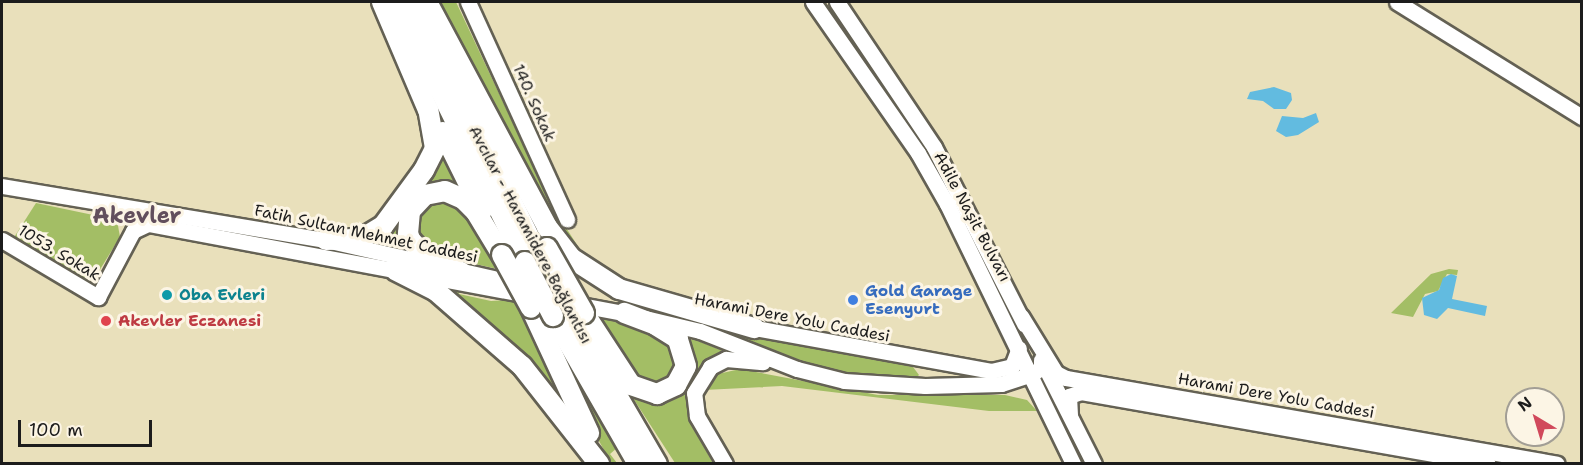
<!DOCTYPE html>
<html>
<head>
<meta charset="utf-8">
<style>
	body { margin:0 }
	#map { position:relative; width:1583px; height:465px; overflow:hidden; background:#e9e0bb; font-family:"Shantell Sans",sans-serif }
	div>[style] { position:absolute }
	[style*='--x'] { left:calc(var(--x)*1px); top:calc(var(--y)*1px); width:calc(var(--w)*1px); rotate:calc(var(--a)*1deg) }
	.green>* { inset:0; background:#a3be65 }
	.water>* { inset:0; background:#62bbe0 }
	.roads { filter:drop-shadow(2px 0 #646154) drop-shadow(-2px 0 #646154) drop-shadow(0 2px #646154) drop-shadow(0 -2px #646154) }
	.secondary>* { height:15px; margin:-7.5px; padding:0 7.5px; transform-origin:7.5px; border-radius:7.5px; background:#fff }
	.highway>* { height:20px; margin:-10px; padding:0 10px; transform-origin:10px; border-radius:10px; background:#fff }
	.bridges { filter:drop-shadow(2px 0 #646154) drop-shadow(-2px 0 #646154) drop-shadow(0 2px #646154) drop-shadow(0 -2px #646154) }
	.highway-bridge>* { height:20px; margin:-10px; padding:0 10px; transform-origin:10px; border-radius:10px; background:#fff }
	.dots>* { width:16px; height:16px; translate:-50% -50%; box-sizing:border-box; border:3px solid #fcf5e5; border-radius:50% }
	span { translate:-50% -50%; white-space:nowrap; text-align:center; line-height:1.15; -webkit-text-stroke:6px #fcf5e5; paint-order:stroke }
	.street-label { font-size:16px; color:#1c1c1c }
	.shop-label { font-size:16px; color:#366cbe; font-weight:700 }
	.left { translate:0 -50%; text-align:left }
	.culture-label { font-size:16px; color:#0d838f; font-weight:700 }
	.health-label { font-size:16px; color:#be3a42; font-weight:700 }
	.district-label { font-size:22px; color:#624f5d; font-weight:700 }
	.frame { position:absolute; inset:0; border:3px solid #1c1c1c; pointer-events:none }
	.north { position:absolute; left:1505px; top:387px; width:60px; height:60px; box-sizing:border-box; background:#fcf5e5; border:2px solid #a29e95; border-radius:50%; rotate:322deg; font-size:16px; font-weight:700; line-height:24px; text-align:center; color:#1c1c1c }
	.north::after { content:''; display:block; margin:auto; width:21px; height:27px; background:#d1495b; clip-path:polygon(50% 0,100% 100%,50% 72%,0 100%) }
	.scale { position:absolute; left:18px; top:420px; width:134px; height:27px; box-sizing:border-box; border:3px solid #1c1c1c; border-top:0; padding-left:8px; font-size:18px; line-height:21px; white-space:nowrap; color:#1c1c1c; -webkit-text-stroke:4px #fcf5e5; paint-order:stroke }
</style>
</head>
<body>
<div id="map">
	<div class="green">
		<i style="clip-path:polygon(434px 2px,456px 2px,552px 206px,581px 251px,593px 261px,595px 272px,566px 249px)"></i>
		<i style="clip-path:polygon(439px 146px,471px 197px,421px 191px,411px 252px,370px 242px)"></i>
		<i style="clip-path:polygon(440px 196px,466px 209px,502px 270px,448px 258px,430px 251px,416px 239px,417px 210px)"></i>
		<i style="clip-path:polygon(36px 203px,117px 220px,120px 237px,96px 276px,82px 280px,13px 239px)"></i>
		<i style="clip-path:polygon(1449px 269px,1458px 270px,1457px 275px,1447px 274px,1438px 291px,1425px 294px,1413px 317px,1391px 313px,1431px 274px)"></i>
		<i style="clip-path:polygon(502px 272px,545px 359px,560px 401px,447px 290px,453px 288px,460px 290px,459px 294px,491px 301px,508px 300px)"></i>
		<i style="clip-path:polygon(591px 312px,599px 318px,640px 327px,670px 342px,678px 364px,665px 385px,642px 386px)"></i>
		<i style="clip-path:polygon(545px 317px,618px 447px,610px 454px,617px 463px,611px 463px,586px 417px)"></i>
		<i style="clip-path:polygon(707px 325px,913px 367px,919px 375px,916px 378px,872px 379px,820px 369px)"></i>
		<i style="clip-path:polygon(693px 339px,721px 350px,721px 355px,697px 371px,686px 395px,694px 429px,713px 463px,675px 463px,629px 392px,667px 396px,684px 342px)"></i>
		<i style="clip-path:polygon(740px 369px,878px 395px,1005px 395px,1027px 400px,1037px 411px,989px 411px,782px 386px,704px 390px,718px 374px)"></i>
	</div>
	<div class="water">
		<i style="clip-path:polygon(1274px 87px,1291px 93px,1292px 100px,1286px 109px,1274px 109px,1263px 101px,1247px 99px,1250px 92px)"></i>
		<i style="clip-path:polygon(1316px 113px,1319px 122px,1298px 135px,1286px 137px,1276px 131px,1282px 116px,1303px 118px)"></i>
		<i style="clip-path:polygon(1451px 274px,1457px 276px,1452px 299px,1487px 306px,1485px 316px,1448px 308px,1437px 319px,1424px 315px,1422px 298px,1439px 290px,1443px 278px)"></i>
	</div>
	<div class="roads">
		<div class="secondary">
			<i style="--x:468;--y:2;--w:239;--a:65.5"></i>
			<i style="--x:813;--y:2;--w:184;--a:55.2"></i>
			<i style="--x:918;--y:153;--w:59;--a:60.4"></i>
			<i style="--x:947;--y:204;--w:289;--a:64.1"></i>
			<i style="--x:837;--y:2;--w:174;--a:56.2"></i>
			<i style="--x:934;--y:147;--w:199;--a:63"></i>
			<i style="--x:1397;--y:2;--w:218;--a:31.9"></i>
			<i style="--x:2;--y:186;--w:328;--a:9.5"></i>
			<i style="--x:326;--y:240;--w:180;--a:12.8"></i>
			<i style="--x:2;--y:240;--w:112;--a:30.7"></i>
			<i style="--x:98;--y:297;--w:75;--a:-62.1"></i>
			<i style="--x:133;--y:231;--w:17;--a:-25"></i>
			<i style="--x:148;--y:224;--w:484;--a:10.6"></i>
			<i style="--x:624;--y:313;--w:78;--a:13.3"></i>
			<i style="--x:700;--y:331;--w:104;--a:21.4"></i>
			<i style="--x:797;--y:369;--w:49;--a:14.3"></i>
			<i style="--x:844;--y:381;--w:81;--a:3.5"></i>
			<i style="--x:925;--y:386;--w:76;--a:-1.5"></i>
			<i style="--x:1001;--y:384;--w:33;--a:-18"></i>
			<i style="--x:1032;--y:374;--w:11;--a:-34"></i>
			<i style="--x:1041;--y:368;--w:8;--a:-90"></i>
			<i style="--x:1021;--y:316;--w:67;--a:58.4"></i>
			<i style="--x:1056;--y:373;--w:11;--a:27"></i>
			<i style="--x:1066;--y:378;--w:498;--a:9.9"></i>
			<i style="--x:744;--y:326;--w:251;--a:10.3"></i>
			<i style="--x:991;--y:371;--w:22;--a:-13"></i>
			<i style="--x:1012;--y:366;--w:19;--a:-69"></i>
			<i style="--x:1044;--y:365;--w:111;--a:63.2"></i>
			<i style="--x:1070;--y:415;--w:19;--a:-93"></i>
			<i style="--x:1069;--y:396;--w:13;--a:-18"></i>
			<i style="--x:1081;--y:392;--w:413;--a:10"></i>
			<i style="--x:725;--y:464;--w:56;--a:-120.3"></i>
			<i style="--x:697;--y:416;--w:23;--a:-97"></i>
			<i style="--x:694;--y:393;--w:31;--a:-58"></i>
			<i style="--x:710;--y:367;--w:18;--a:-27"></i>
			<i style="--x:726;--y:359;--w:37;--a:5"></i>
		</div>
		<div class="highway">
			<i style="--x:427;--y:2;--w:255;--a:61.9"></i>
			<i style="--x:547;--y:227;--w:39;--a:52"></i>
			<i style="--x:571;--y:258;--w:57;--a:32.9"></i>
			<i style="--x:619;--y:289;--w:141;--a:16.1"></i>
			<i style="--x:414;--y:3;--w:285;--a:63.8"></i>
			<i style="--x:400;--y:9;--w:282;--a:63.7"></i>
			<i style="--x:443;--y:132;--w:88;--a:63.7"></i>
			<i style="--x:326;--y:240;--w:35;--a:-2"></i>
			<i style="--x:361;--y:239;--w:26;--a:-31"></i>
			<i style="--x:383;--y:226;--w:69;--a:-53.8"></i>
			<i style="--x:424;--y:170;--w:25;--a:-63"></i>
			<i style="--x:435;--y:148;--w:39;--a:-100"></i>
			<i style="--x:428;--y:110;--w:117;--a:-113.1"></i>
			<i style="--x:395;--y:270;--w:46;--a:27.1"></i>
			<i style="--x:436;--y:291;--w:114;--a:41.1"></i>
			<i style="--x:522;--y:366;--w:125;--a:51.8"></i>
			<i style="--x:461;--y:272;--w:38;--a:-155"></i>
			<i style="--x:426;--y:256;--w:21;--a:-135"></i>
			<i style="--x:411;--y:241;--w:8;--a:-113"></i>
			<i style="--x:408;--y:234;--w:23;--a:-85"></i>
			<i style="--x:410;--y:211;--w:22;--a:-47"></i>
			<i style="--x:425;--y:195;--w:20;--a:-11"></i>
			<i style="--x:445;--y:191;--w:20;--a:24"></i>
			<i style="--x:463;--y:199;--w:18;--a:45"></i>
			<i style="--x:476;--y:212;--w:50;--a:58.8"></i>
			<i style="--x:531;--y:308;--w:138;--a:65.1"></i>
			<i style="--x:569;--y:313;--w:175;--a:59.8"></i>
			<i style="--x:584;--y:313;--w:86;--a:56.9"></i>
			<i style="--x:631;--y:385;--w:28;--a:19"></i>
			<i style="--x:657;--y:394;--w:21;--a:-25"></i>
			<i style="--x:676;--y:385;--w:21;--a:-62"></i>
			<i style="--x:686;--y:366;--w:28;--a:-107"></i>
			<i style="--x:678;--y:339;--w:26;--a:-148"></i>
			<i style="--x:656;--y:325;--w:34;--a:-159"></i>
			<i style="--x:553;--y:316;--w:171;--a:60.1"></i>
		</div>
	</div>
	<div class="bridges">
		<div class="highway-bridge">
			<i style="--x:547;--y:248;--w:75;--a:60.4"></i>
			<i style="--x:502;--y:255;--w:60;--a:61.3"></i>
			<i style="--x:525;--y:262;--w:61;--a:62.6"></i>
		</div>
	</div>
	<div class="dots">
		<i style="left:167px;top:295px;background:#0f9aa8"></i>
		<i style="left:853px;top:300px;background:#3f7fe0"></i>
		<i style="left:106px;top:321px;background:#e0444e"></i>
	</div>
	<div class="street-label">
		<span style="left:534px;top:103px;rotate:66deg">140. Sokak</span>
		<span style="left:972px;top:217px;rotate:62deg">Adile Naşit Bulvarı</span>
		<span style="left:366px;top:234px;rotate:12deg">Fatih Sultan Mehmet Caddesi</span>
		<span style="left:530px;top:235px;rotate:62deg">Avcılar - Haramidere Bağlantısı</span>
		<span style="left:59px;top:253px;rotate:31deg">1053. Sokak</span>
		<span style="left:792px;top:318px;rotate:11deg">Harami Dere Yolu Caddesi</span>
		<span style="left:1276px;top:396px;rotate:10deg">Harami Dere Yolu Caddesi</span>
	</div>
	<div class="shop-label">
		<span class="left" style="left:865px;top:300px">Gold Garage<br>Esenyurt</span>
	</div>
	<div class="culture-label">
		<span class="left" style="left:179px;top:295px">Oba Evleri</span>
	</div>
	<div class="health-label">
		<span class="left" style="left:118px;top:321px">Akevler Eczanesi</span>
	</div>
	<div class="district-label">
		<span style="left:137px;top:216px">Akevler</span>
	</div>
	<div class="frame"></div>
	<div class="north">N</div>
	<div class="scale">100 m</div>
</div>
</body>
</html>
